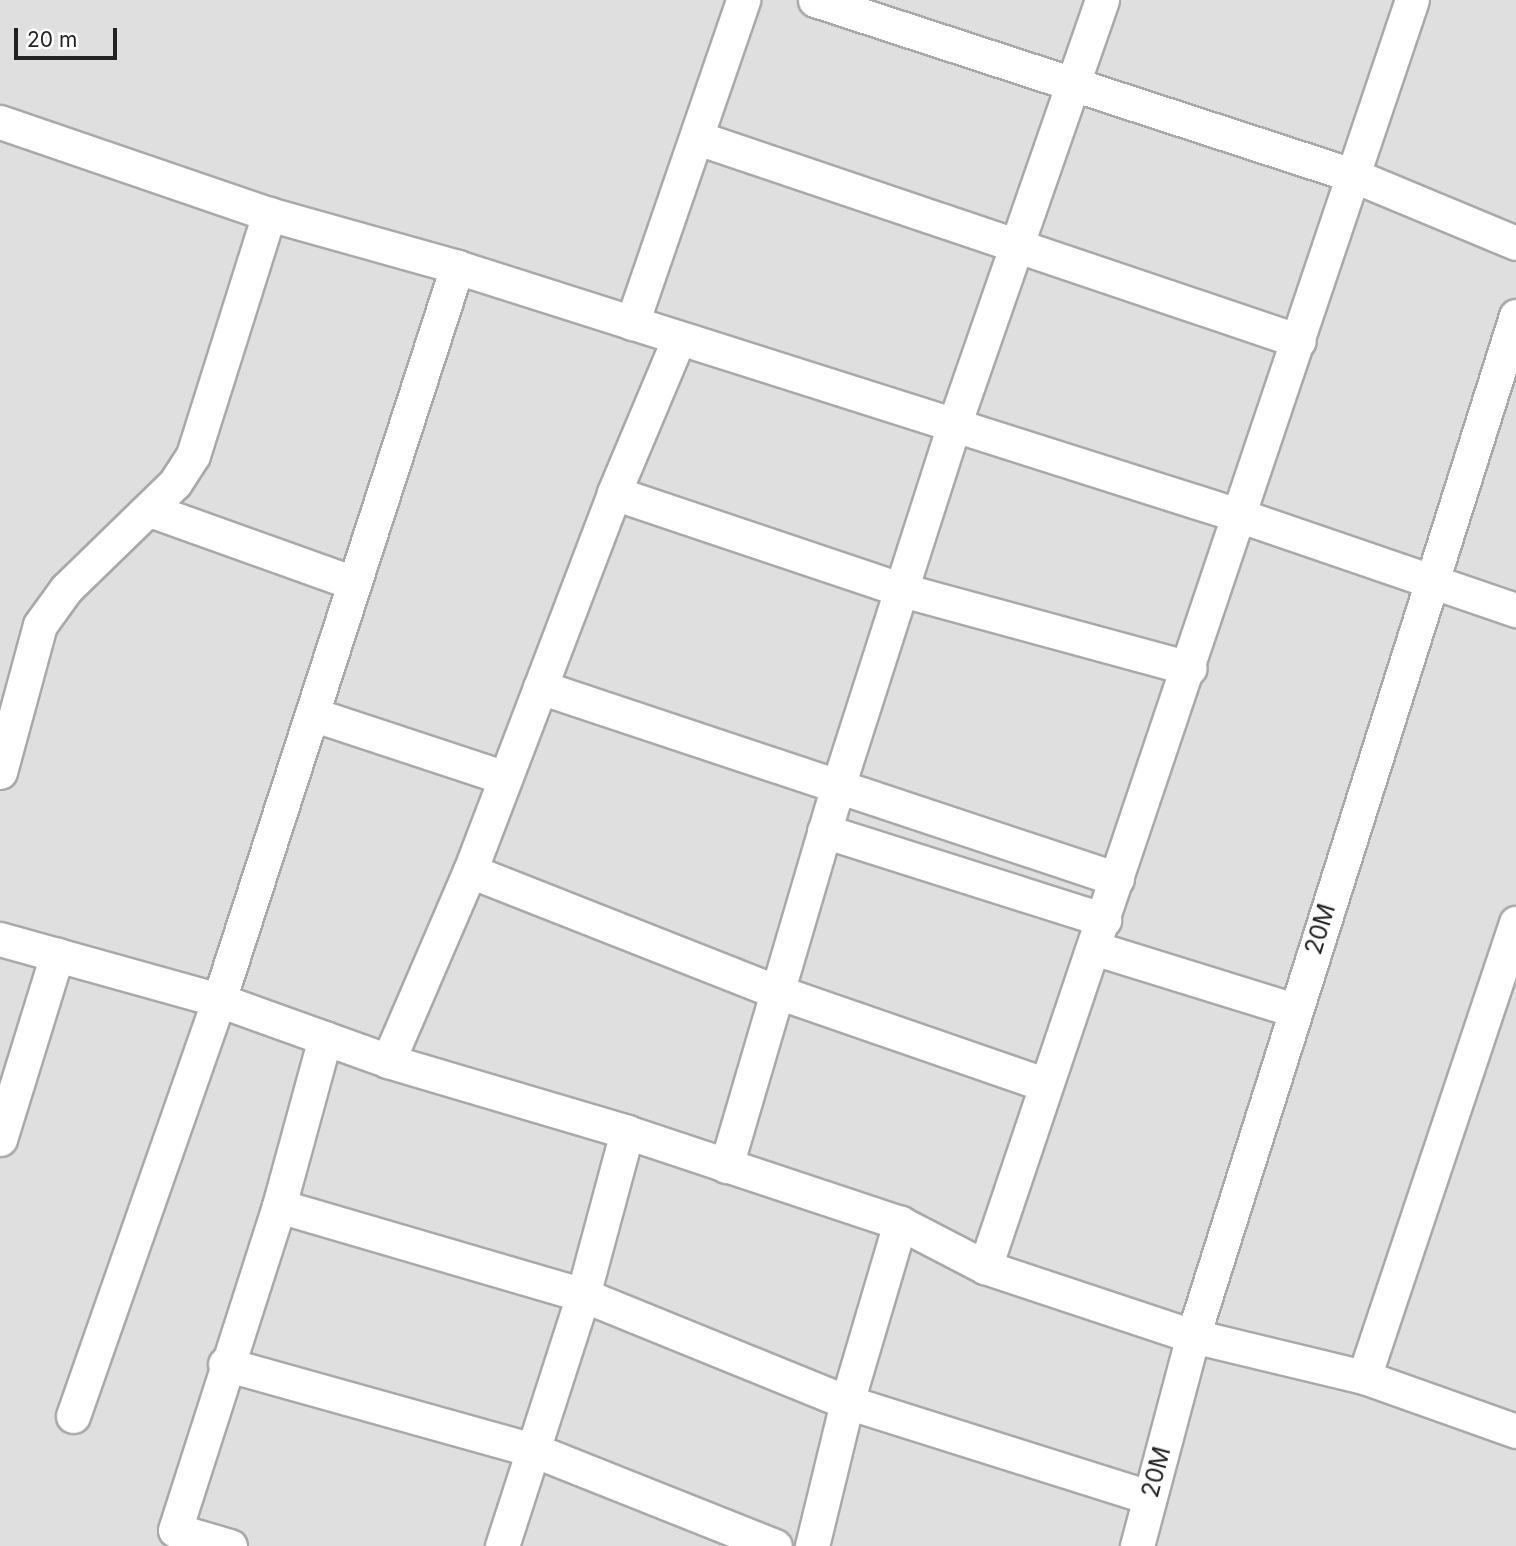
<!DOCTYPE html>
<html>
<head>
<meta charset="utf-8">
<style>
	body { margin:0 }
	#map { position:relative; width:1516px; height:1546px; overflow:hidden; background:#f2efe9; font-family:Inter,sans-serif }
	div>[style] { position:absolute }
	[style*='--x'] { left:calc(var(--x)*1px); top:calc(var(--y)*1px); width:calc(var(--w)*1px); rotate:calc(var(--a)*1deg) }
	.residential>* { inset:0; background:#e0dfdf; transform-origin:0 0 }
	.roads { filter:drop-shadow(2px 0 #a9a9a9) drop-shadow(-2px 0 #a9a9a9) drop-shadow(0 2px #a9a9a9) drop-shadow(0 -2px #a9a9a9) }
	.street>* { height:33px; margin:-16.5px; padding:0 16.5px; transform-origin:16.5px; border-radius:16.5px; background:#fff }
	span { translate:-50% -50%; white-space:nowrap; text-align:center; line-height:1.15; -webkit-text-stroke:6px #fff; paint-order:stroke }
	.street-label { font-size:24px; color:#222 }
	.scale { position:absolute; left:14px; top:28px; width:103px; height:32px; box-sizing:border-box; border:4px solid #222; border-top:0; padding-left:9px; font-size:21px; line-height:24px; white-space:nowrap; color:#222; -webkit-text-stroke:5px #fff; paint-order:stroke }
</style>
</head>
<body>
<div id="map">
	<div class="residential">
		<i style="left:0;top:0;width:1516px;height:1546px"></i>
	</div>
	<div class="roads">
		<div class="street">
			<i style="--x:815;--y:0;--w:568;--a:18.05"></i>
			<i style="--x:1355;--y:176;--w:174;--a:22.6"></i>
			<i style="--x:0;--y:122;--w:284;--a:18.9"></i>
			<i style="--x:269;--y:214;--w:195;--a:15.7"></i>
			<i style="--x:457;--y:267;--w:823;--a:17.62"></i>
			<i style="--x:1241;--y:516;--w:291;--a:18.9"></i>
			<i style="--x:698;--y:138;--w:634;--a:18.66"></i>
			<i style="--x:632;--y:323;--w:342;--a:-71"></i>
			<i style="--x:679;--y:338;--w:168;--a:112.8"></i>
			<i style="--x:614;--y:493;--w:304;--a:18.6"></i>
			<i style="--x:902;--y:590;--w:298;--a:15.2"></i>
			<i style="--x:150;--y:510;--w:217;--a:19.7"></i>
			<i style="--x:540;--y:687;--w:608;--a:18.41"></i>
			<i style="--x:312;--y:714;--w:203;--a:18.3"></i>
			<i style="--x:0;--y:772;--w:152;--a:-74.8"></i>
			<i style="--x:40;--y:625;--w:44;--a:-54.2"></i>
			<i style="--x:66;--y:589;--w:152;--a:-44.2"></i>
			<i style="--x:175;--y:483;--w:33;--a:-57"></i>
			<i style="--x:193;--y:455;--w:253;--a:-72.5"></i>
			<i style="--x:824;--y:831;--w:294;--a:17.6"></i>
			<i style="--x:470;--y:871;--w:404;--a:-69.1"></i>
			<i style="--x:0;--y:939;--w:227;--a:15.6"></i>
			<i style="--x:219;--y:1000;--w:180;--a:19.8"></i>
			<i style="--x:388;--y:1061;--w:249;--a:16.5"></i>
			<i style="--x:627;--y:1132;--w:288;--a:18.4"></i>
			<i style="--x:900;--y:1223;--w:96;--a:27.4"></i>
			<i style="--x:985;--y:1267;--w:219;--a:18.4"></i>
			<i style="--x:1193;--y:1336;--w:176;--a:13.5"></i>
			<i style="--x:1364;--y:1377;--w:161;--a:19.6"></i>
			<i style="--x:1094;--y:948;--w:209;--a:17.2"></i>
			<i style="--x:388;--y:1061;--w:207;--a:-66.7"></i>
			<i style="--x:470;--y:871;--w:328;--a:21.5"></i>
			<i style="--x:775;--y:991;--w:285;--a:19.1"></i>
			<i style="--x:0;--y:1139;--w:193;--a:-72.8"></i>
			<i style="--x:726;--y:1166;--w:399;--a:-73.6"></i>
			<i style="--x:839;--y:783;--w:376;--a:-72.2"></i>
			<i style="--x:954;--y:425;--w:450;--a:-70.8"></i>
			<i style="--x:279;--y:1206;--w:317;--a:16.3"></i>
			<i style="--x:583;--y:1295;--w:285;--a:22.1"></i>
			<i style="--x:847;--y:1402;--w:317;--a:17.5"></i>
			<i style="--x:985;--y:1267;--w:1337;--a:-71.38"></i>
			<i style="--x:225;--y:1364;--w:323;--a:15.6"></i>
			<i style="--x:536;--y:1451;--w:257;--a:21.7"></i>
			<i style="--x:1364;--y:1377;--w:479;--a:-71.5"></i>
			<i style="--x:73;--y:1416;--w:441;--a:-70.7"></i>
			<i style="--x:219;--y:1000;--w:771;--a:-72.01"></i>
			<i style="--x:230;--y:1546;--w:57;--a:-163.8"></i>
			<i style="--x:175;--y:1530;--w:340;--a:-72.2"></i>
			<i style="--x:279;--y:1206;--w:174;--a:-74.7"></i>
			<i style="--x:502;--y:1546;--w:264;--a:-72.1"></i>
			<i style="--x:583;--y:1295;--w:169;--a:-74.9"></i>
			<i style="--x:812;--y:1546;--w:148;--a:-76.3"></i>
			<i style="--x:847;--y:1402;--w:187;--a:-73.5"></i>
			<i style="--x:1137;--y:1546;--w:217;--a:-75.1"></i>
			<i style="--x:1193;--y:1336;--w:1070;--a:-72.43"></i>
		</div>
	</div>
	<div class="street-label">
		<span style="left:1320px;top:929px;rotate:-73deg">20M</span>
		<span style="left:1156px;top:1472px;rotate:-75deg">20M</span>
	</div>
	<div class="scale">20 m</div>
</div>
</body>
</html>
